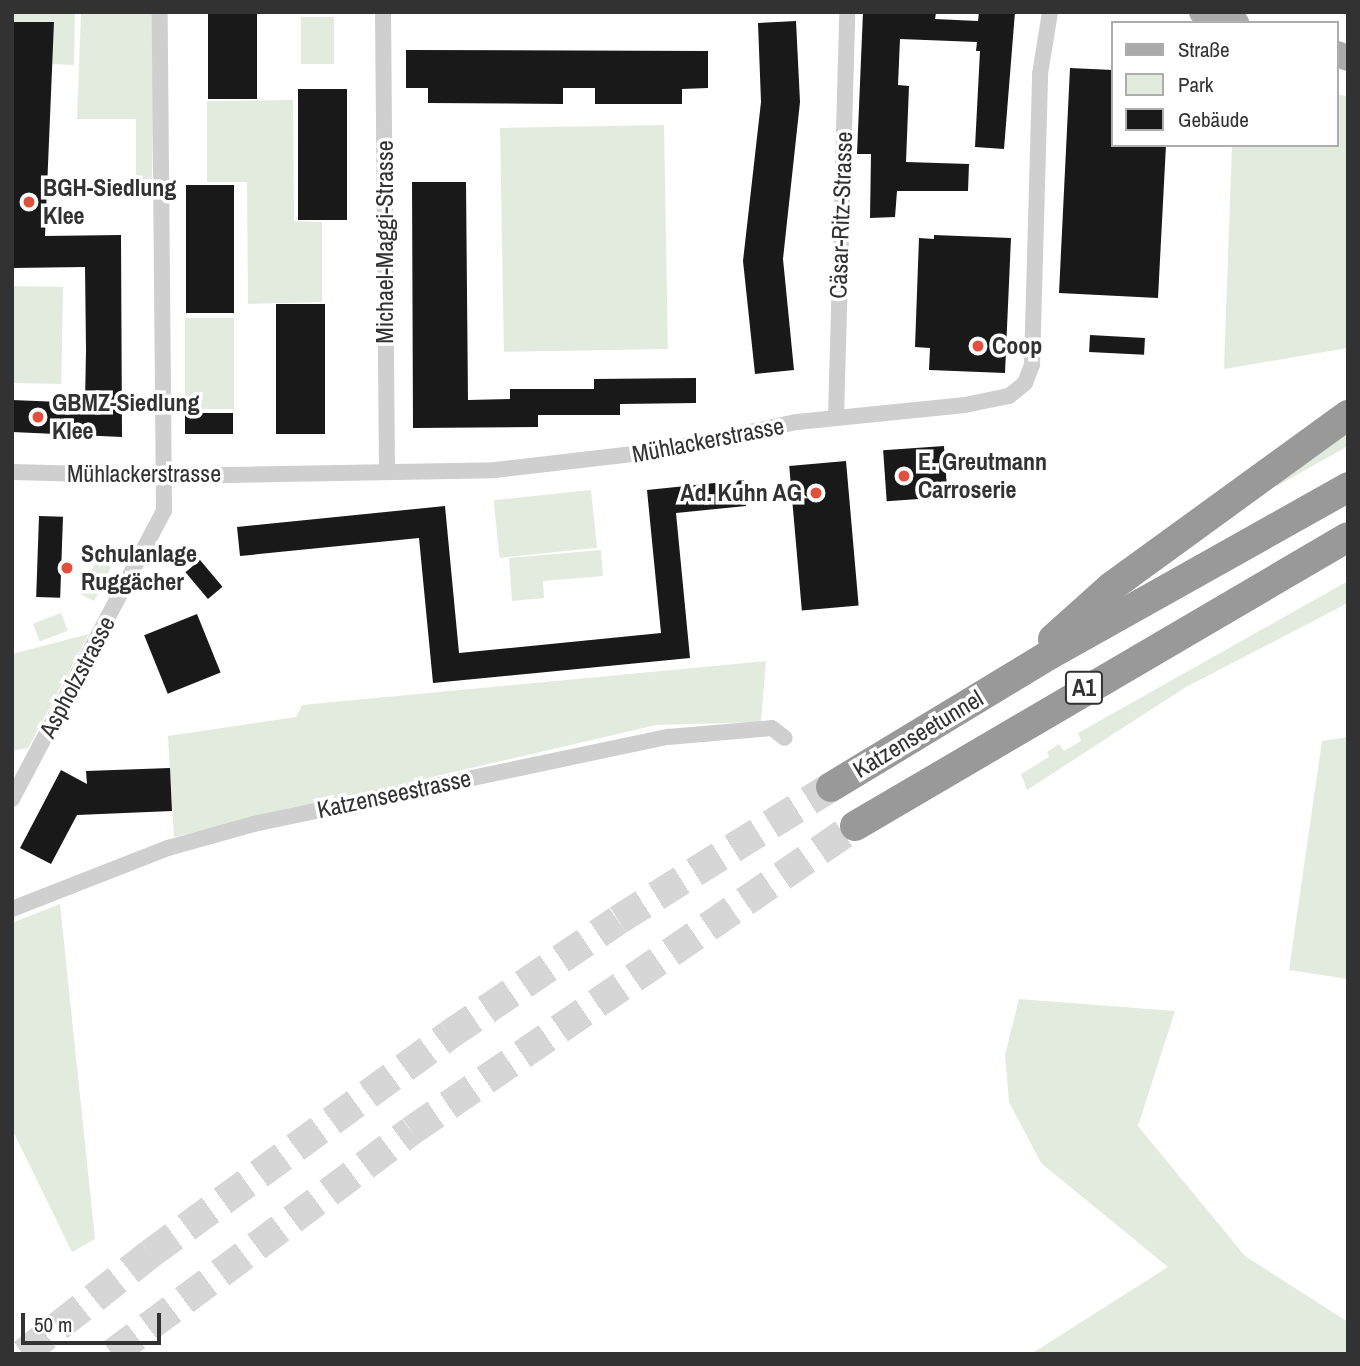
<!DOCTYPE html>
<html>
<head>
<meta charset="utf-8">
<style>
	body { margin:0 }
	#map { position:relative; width:1360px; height:1366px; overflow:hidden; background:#fff; font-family:"Archivo Narrow",sans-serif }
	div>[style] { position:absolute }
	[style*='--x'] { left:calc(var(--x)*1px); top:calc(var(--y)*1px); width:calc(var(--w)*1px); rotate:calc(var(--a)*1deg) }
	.green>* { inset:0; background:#e3ebde; transform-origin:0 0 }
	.building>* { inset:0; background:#191919; transform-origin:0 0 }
	.motorway-tunnel>* { height:30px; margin-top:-15px; transform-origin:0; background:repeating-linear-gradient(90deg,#d6d6d6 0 30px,transparent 0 45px) }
	.minor>* { height:16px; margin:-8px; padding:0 8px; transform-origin:8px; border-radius:8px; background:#cfcfcf }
	.primary>* { height:26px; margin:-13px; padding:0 13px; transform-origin:13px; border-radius:13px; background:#aaa }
	.motorway>* { height:30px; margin:-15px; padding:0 15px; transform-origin:15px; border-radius:15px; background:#999 }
	.dots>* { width:19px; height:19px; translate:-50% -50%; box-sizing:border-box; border:4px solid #fff; border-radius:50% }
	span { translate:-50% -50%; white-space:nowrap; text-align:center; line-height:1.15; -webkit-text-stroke:7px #fff; paint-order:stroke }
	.shield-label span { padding:2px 5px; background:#fff; border:2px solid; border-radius:5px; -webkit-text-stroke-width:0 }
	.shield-label { font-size:23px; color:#323232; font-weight:700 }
	.poi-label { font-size:24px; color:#323232; font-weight:700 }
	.left { translate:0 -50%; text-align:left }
	.right { translate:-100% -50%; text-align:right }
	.street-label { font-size:24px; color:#323232 }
	.frame { position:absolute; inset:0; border:14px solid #323232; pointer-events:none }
	.legend { position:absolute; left:1111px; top:21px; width:228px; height:126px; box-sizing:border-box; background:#fff; border:2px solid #adadad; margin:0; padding:9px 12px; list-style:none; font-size:21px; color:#323232 }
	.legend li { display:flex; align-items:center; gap:14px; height:35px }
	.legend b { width:35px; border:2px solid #adadad }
	.scale { position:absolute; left:21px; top:1313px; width:140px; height:32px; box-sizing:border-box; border:4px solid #323232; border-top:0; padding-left:9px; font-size:21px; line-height:24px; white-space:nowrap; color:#323232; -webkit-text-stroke:5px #fff; paint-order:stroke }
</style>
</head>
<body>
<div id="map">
	<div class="green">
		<i style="clip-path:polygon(12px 12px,75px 12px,74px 65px,52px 64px,54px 22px,12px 22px)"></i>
		<i style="clip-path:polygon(81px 12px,155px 12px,152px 179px,136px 179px,136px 119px,77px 119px)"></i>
		<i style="left:301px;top:17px;width:33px;height:47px"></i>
		<i style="clip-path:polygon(1337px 94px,1348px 97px,1348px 348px,1224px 369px,1232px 145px,1337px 145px)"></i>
		<i style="clip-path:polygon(293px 100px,294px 221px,322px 222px,322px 302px,248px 304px,247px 182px,207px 182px,207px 101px)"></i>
		<i style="left:664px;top:125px;width:224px;height:164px;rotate:89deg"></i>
		<i style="left:12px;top:286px;width:51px;height:97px;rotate:1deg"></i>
		<i style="left:185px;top:318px;width:49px;height:91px"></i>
		<i style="clip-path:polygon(1348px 432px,1348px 446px,1277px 486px,1276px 484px)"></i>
		<i style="left:591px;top:490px;width:58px;height:98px;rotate:84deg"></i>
		<i style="clip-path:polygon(601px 550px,603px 576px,543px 581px,544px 598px,512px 601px,509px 558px)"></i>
		<i style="left:97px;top:560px;width:16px;height:38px;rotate:27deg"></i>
		<i style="clip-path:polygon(1348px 581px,1348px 603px,1186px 687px,1027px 790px,1021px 774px,1049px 757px,1047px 752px,1059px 744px,1064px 751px,1081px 741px,1078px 733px)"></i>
		<i style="left:61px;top:613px;width:19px;height:30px;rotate:69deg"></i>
		<i style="clip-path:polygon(89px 634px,28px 748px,12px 751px,12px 654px)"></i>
		<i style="clip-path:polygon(766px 661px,761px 722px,656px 725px,174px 837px,168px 736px,296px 717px,302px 705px)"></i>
		<i style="clip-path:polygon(1348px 737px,1348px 979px,1289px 970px,1322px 741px)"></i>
		<i style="clip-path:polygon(60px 904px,95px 1239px,72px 1252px,12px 1129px,12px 923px)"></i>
		<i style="clip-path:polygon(1019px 999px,1175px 1011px,1138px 1126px,1245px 1256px,1348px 1322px,1348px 1354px,1031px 1354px,1168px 1267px,1041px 1163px,1009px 1102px,1005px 1055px)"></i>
	</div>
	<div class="building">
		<i style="left:208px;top:12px;width:49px;height:87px"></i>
		<i style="clip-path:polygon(863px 12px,936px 13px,935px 19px,978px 21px,979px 12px,1015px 12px,1004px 149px,975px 147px,980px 51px,976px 51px,977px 42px,900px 39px,898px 85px,909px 86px,906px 162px,969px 164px,968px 191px,897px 191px,895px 217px,870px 218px,871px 154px,857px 154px)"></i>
		<i style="clip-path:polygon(796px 21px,800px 102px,783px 259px,794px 370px,755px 374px,743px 261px,761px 102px,758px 23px)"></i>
		<i style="clip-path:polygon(12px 22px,54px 22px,45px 236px,121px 235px,122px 437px,12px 432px,12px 400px,85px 403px,86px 350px,85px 267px,12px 268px)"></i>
		<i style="clip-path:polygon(406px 50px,708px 51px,708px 88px,682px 89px,682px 104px,595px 104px,595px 88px,563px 88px,563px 104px,428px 103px,428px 88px,406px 88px)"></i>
		<i style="clip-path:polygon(1070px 68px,1113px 70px,1113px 145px,1166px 145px,1158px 298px,1059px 293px)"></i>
		<i style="left:347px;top:89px;width:131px;height:49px;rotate:90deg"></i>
		<i style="clip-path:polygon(412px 182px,466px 182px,468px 400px,510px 399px,510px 389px,594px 389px,594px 379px,696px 378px,696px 403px,620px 404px,620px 415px,538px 415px,538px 427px,413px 428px)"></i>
		<i style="left:186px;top:185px;width:48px;height:128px"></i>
		<i style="clip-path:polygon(934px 235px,1011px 238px,1005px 373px,929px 370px,930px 348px,915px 347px,919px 238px,934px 239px)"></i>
		<i style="left:276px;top:304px;width:49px;height:130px"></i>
		<i style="left:1090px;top:335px;width:55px;height:17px;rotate:3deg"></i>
		<i style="left:233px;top:413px;width:21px;height:48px;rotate:90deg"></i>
		<i style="left:944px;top:446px;width:51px;height:61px;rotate:86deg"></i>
		<i style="left:846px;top:461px;width:145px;height:57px;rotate:85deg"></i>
		<i style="clip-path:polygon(744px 480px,746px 506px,676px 513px,690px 658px,433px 683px,419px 538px,240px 556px,237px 527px,445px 506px,459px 653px,661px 633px,647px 490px)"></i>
		<i style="left:39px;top:516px;width:24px;height:81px;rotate:2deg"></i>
		<i style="left:200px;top:560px;width:35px;height:19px;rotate:50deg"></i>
		<i style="left:197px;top:614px;width:63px;height:57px;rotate:68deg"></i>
		<i style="clip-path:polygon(170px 768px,172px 811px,77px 815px,51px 864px,20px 848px,61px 770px,87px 784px,86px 771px)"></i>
	</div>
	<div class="motorway-tunnel">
		<i style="--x:23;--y:1354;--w:162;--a:-38.2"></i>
		<i style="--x:150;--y:1254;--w:371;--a:-36.2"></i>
		<i style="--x:449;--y:1035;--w:204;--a:-34.2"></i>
		<i style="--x:618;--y:920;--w:251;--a:-32"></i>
		<i style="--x:112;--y:1354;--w:373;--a:-36.7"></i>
		<i style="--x:411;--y:1131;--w:539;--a:-34.49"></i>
	</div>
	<div class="minor">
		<i style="--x:383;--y:12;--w:459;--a:89.5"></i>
		<i style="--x:836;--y:417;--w:405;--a:-88.4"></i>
		<i style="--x:12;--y:472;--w:154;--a:1.5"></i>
		<i style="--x:166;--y:476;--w:329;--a:-1"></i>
		<i style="--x:495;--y:470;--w:165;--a:-6.6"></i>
		<i style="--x:659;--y:451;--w:141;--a:-11.9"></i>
		<i style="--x:797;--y:422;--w:169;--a:-5.8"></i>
		<i style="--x:965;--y:405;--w:45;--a:-11.6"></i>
		<i style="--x:1009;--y:396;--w:21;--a:-39"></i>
		<i style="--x:1025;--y:383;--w:19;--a:-69"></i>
		<i style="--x:1032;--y:365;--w:291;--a:-88.4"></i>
		<i style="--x:1040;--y:74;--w:63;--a:-80.8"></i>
		<i style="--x:12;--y:799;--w:326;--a:-62.2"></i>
		<i style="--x:164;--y:511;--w:499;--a:-90.5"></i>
		<i style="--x:12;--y:909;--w:168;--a:-21.4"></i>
		<i style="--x:168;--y:848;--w:89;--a:-15.6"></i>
		<i style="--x:254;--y:824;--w:423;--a:-11.9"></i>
		<i style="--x:668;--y:737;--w:104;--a:-4.9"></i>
		<i style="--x:772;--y:728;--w:16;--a:38"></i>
	</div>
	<div class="primary">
		<i style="--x:1202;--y:12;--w:36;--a:18"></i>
		<i style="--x:1337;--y:54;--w:12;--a:20"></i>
	</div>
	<div class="motorway">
		<i style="--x:1053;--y:639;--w:78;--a:-41.9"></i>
		<i style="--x:1111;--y:587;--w:293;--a:-36"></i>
		<i style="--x:831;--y:787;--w:257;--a:-31.2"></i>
		<i style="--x:1051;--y:654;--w:341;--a:-29.3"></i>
		<i style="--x:855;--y:826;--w:571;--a:-30.38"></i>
	</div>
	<div class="dots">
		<i style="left:29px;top:202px;background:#e1503c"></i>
		<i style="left:978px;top:346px;background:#e1503c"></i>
		<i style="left:38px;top:417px;background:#e1503c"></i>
		<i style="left:904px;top:476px;background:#e1503c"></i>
		<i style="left:816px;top:493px;background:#e1503c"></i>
		<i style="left:67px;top:568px;background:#e1503c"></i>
	</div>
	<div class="shield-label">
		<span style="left:1084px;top:688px">A1</span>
	</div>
	<div class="poi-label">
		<span class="left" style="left:43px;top:202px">BGH-Siedlung<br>Klee</span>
		<span class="left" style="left:992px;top:346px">Coop</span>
		<span class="left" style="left:52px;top:417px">GBMZ-Siedlung<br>Klee</span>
		<span class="left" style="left:918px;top:476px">E. Greutmann<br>Carroserie</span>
		<span class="right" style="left:802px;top:493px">Ad. Kuhn AG</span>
		<span class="left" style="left:81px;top:568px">Schulanlage<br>Ruggächer</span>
	</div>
	<div class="street-label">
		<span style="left:841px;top:215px;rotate:-88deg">Cäsar-Ritz-Strasse</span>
		<span style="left:385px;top:242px;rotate:-90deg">Michael-Maggi-Strasse</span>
		<span style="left:708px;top:440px;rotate:-11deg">Mühlackerstrasse</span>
		<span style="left:144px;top:474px">Mühlackerstrasse</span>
		<span style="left:77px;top:677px;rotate:-62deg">Aspholzstrasse</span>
		<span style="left:918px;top:734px;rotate:-31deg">Katzenseetunnel</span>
		<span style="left:394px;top:794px;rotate:-12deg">Katzenseestrasse</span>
	</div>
	<div class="frame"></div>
	<ul class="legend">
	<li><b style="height:9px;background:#aaa"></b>Straße</li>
	<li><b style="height:19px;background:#e3ebde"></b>Park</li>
	<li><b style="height:19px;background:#191919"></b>Gebäude</li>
	</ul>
	<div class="scale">50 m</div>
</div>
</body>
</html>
